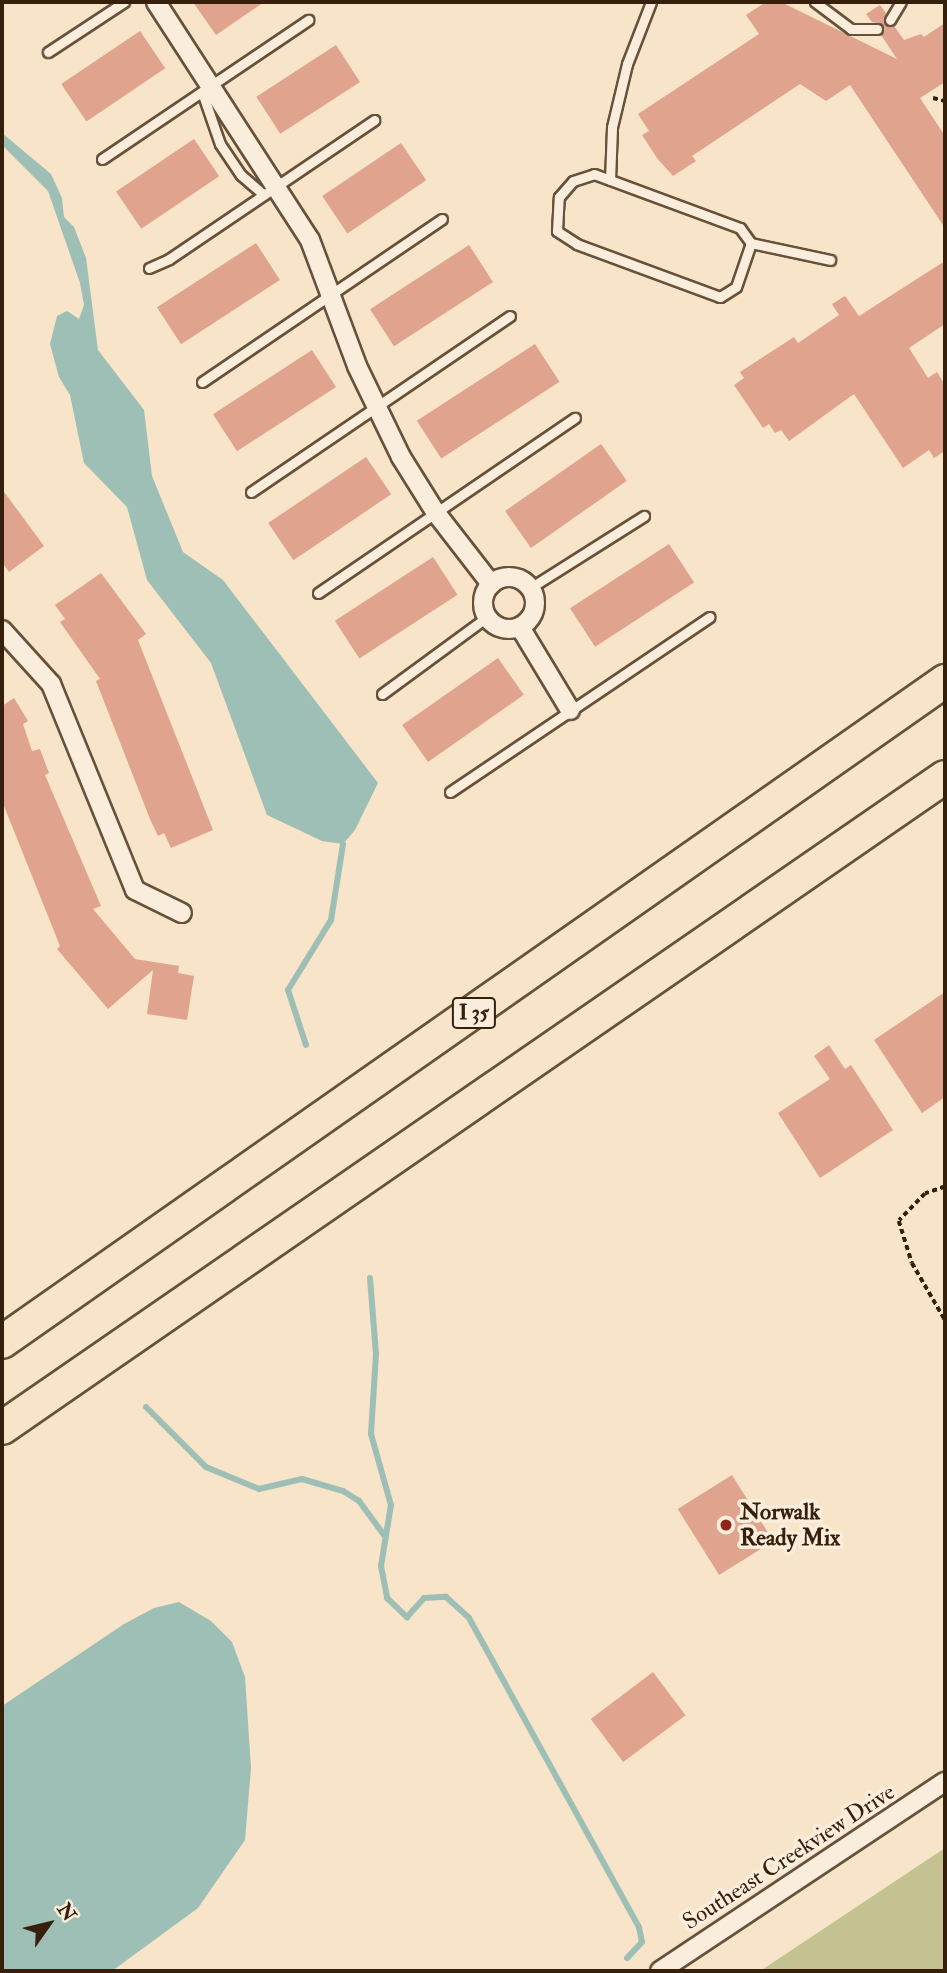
<!DOCTYPE html>
<html>
<head>
<meta charset="utf-8">
<style>
	body { margin:0 }
	#map { position:relative; width:947px; height:1973px; overflow:hidden; background:#f7e4c9; font-family:"IM FELL Double Pica",serif }
	div>[style] { position:absolute }
	[style*='--x'] { left:calc(var(--x)*1px); top:calc(var(--y)*1px); width:calc(var(--w)*1px); rotate:calc(var(--a)*1deg) }
	.green>* { inset:0; background:#c4c291 }
	.water>* { inset:0; background:#9dbfb6 }
	.stream>* { height:6px; margin:-3px; padding:0 3px; transform-origin:3px; border-radius:3px; background:#9dbfb6 }
	.building>* { inset:0; background:#e0a38e; transform-origin:0 0 }
	.path>* { height:3.5px; margin-top:-1.75px; transform-origin:0; background:repeating-linear-gradient(90deg,#37200b 0 5px,transparent 0 8.5px) }
	.roads { filter:drop-shadow(2px 0 #67513a) drop-shadow(-2px 0 #67513a) drop-shadow(0 2px #67513a) drop-shadow(0 -2px #67513a) }
	.service>* { height:9px; margin:-4.5px; padding:0 4.5px; transform-origin:4.5px; border-radius:4.5px; background:#faeddc }
	.minor>* { height:18px; margin:-9px; padding:0 9px; transform-origin:9px; border-radius:9px; background:#faeddc }
	.minor>.ring { margin:-9px; padding:0; box-sizing:content-box; background:none; border:18px solid #faeddc; border-radius:50% }
	.motorway>* { height:32px; margin:-16px; padding:0 16px; transform-origin:16px; border-radius:16px; background:#f7e4c9 }
	.dots>* { width:19px; height:19px; translate:-50% -50%; box-sizing:border-box; border:4px solid #faeddc; border-radius:50% }
	span { translate:-50% -50%; white-space:nowrap; text-align:center; line-height:1.15; -webkit-text-stroke:7px #faeddc; paint-order:stroke }
	.shield-label span { padding:2px 5px; background:#faeddc; border:2px solid; border-radius:5px; -webkit-text-stroke-width:0 }
	.shield-label { font-size:21px; color:#37200b; font-weight:700 }
	.poi-label { font-size:23px; color:#37200b; font-weight:700 }
	.left { translate:0 -50%; text-align:left }
	.street-label { font-size:23px; color:#37200b }
	.frame { position:absolute; inset:0; border:4px solid #37200b; pointer-events:none }
	.north { position:absolute; left:14px; top:1889px; width:70px; height:70px; -webkit-text-stroke:5px #faeddc; paint-order:stroke; rotate:56deg; font-size:19px; font-weight:700; line-height:28px; text-align:center; color:#37200b }
	.north::after { content:''; display:block; margin:auto; width:24px; height:32px; background:#37200b; clip-path:polygon(50% 0,100% 100%,50% 72%,0 100%) }
</style>
</head>
<body>
<div id="map">
	<div class="green">
		<i style="clip-path:polygon(945px 1848px,945px 1971px,760px 1971px)"></i>
	</div>
	<div class="water">
		<i style="clip-path:polygon(2px 133px,51px 174px,62px 198px,64px 217px,74px 227px,86px 258px,98px 350px,144px 410px,152px 476px,183px 552px,223px 580px,378px 783px,355px 830px,343px 844px,322px 841px,267px 815px,211px 663px,147px 580px,127px 507px,84px 463px,70px 395px,59px 377px,50px 344px,57px 316px,67px 311px,79px 319px,84px 305px,80px 283px,48px 191px,2px 145px)"></i>
		<i style="clip-path:polygon(179px 1602px,211px 1621px,232px 1642px,245px 1677px,251px 1768px,245px 1840px,198px 1908px,112px 1971px,2px 1971px,2px 1706px,124px 1624px,154px 1608px)"></i>
	</div>
	<div class="stream">
		<i style="--x:306;--y:1045;--w:58;--a:-108.1"></i>
		<i style="--x:288;--y:990;--w:82;--a:-58.4"></i>
		<i style="--x:331;--y:920;--w:77;--a:-81"></i>
		<i style="--x:370;--y:1278;--w:76;--a:85.5"></i>
		<i style="--x:376;--y:1354;--w:80;--a:93.6"></i>
		<i style="--x:371;--y:1434;--w:74;--a:74.3"></i>
		<i style="--x:391;--y:1505;--w:62;--a:99.3"></i>
		<i style="--x:381;--y:1566;--w:33;--a:79"></i>
		<i style="--x:387;--y:1598;--w:28;--a:44"></i>
		<i style="--x:407;--y:1617;--w:25;--a:-48"></i>
		<i style="--x:424;--y:1598;--w:22;--a:-3"></i>
		<i style="--x:446;--y:1597;--w:31;--a:42"></i>
		<i style="--x:469;--y:1618;--w:353;--a:61.2"></i>
		<i style="--x:639;--y:1927;--w:15;--a:79"></i>
		<i style="--x:642;--y:1942;--w:22;--a:133"></i>
		<i style="--x:146;--y:1407;--w:85;--a:45"></i>
		<i style="--x:206;--y:1467;--w:57;--a:22.5"></i>
		<i style="--x:259;--y:1489;--w:44;--a:-13.1"></i>
		<i style="--x:302;--y:1479;--w:43;--a:16.3"></i>
		<i style="--x:343;--y:1491;--w:19;--a:32"></i>
		<i style="--x:359;--y:1501;--w:42;--a:53.7"></i>
	</div>
	<div class="building">
		<i style="clip-path:polygon(193px 2px,264px 2px,216px 35px)"></i>
		<i style="clip-path:polygon(766px 2px,781px 2px,897px 59px,881px 35px,883px 25px,872px 22px,866px 14px,880px 5px,886px 13px,884px 24px,894px 26px,904px 40px,921px 34px,924px 37px,945px 23px,945px 82px,920px 98px,945px 136px,945px 228px,850px 85px,826px 101px,800px 84px,692px 156px,696px 161px,673px 176px,657px 158px,642px 135px,649px 131px,638px 114px,759px 34px,746px 15px)"></i>
		<i style="left:140px;top:31px;width:45px;height:95px;rotate:56deg"></i>
		<i style="left:336px;top:45px;width:44px;height:95px;rotate:57deg"></i>
		<i style="left:194px;top:139px;width:45px;height:94px;rotate:56deg"></i>
		<i style="left:401px;top:143px;width:45px;height:95px;rotate:56deg"></i>
		<i style="left:256px;top:243px;width:44px;height:118px;rotate:57deg"></i>
		<i style="left:469px;top:245px;width:44px;height:118px;rotate:57deg"></i>
		<i style="clip-path:polygon(945px 261px,945px 324px,909px 348px,928px 378px,937px 372px,945px 385px,945px 451px,934px 458px,929px 450px,903px 468px,854px 394px,789px 441px,781px 430px,775px 433px,769px 424px,763px 428px,734px 385px,744px 378px,740px 372px,794px 337px,798px 343px,839px 315px,832px 304px,845px 296px,859px 316px)"></i>
		<i style="left:535px;top:344px;width:45px;height:141px;rotate:57deg"></i>
		<i style="left:312px;top:350px;width:44px;height:118px;rotate:57deg"></i>
		<i style="left:601px;top:444px;width:45px;height:117px;rotate:55deg"></i>
		<i style="left:366px;top:457px;width:45px;height:118px;rotate:56deg"></i>
		<i style="clip-path:polygon(2px 489px,44px 546px,9px 572px,2px 562px)"></i>
		<i style="left:669px;top:544px;width:46px;height:118px;rotate:57deg"></i>
		<i style="left:433px;top:557px;width:45px;height:117px;rotate:57deg"></i>
		<i style="clip-path:polygon(101px 573px,146px 634px,138px 640px,213px 830px,171px 848px,164px 833px,158px 836px,150px 819px,96px 681px,100px 679px,60px 622px,65px 619px,55px 605px)"></i>
		<i style="left:498px;top:658px;width:45px;height:117px;rotate:55deg"></i>
		<i style="clip-path:polygon(14px 698px,28px 721px,23px 724px,32px 751px,40px 749px,49px 773px,45px 775px,101px 906px,93px 909px,135px 959px,179px 966px,178px 973px,194px 976px,187px 1020px,147px 1014px,153px 970px,108px 1009px,57px 949px,60px 946px,2px 801px,2px 706px)"></i>
		<i style="clip-path:polygon(945px 992px,945px 1097px,922px 1113px,874px 1040px)"></i>
		<i style="clip-path:polygon(829px 1045px,845px 1069px,851px 1065px,893px 1130px,820px 1178px,778px 1113px,830px 1079px,814px 1056px)"></i>
		<i style="left:732px;top:1475px;width:78px;height:64px;rotate:58deg"></i>
		<i style="left:653px;top:1672px;width:54px;height:78px;rotate:53deg"></i>
	</div>
	<div class="path">
		<i style="--x:933;--y:98;--w:12;--a:14"></i>
		<i style="--x:945;--y:1187;--w:21;--a:161"></i>
		<i style="--x:925;--y:1194;--w:37;--a:134"></i>
		<i style="--x:899;--y:1221;--w:44;--a:72.8"></i>
		<i style="--x:912;--y:1263;--w:66;--a:59.9"></i>
	</div>
	<div class="roads">
		<div class="service">
			<i style="--x:815;--y:2;--w:45;--a:36.9"></i>
			<i style="--x:851;--y:29;--w:26;--a:0"></i>
			<i style="--x:890;--y:20;--w:21;--a:-59"></i>
			<i style="--x:48;--y:52;--w:91;--a:-33.3"></i>
			<i style="--x:202;--y:92;--w:55;--a:70.9"></i>
			<i style="--x:220;--y:144;--w:37;--a:56"></i>
			<i style="--x:241;--y:175;--w:30;--a:41"></i>
			<i style="--x:102;--y:159;--w:249;--a:-34"></i>
			<i style="--x:594;--y:174;--w:156;--a:20.3"></i>
			<i style="--x:740;--y:228;--w:19;--a:54"></i>
			<i style="--x:751;--y:243;--w:46;--a:108.8"></i>
			<i style="--x:736;--y:287;--w:19;--a:148"></i>
			<i style="--x:720;--y:297;--w:153;--a:-159.7"></i>
			<i style="--x:577;--y:244;--w:24;--a:-147"></i>
			<i style="--x:557;--y:231;--w:34;--a:-87"></i>
			<i style="--x:559;--y:197;--w:21;--a:-49"></i>
			<i style="--x:573;--y:181;--w:22;--a:-18"></i>
			<i style="--x:610;--y:180;--w:53;--a:-87.8"></i>
			<i style="--x:612;--y:127;--w:65;--a:-76.6"></i>
			<i style="--x:627;--y:64;--w:66;--a:-68.8"></i>
			<i style="--x:751;--y:243;--w:81;--a:12.1"></i>
			<i style="--x:149;--y:268;--w:22;--a:-24"></i>
			<i style="--x:169;--y:259;--w:248;--a:-34.1"></i>
			<i style="--x:202;--y:382;--w:290;--a:-34.2"></i>
			<i style="--x:251;--y:492;--w:313;--a:-34.2"></i>
			<i style="--x:530;--y:588;--w:135;--a:-32.3"></i>
			<i style="--x:318;--y:593;--w:311;--a:-34.3"></i>
			<i style="--x:382;--y:694;--w:130;--a:-36.3"></i>
			<i style="--x:450;--y:792;--w:313;--a:-34"></i>
		</div>
		<div class="minor">
			<i style="--x:156;--y:2;--w:283;--a:57.1"></i>
			<i style="--x:310;--y:240;--w:134;--a:69.5"></i>
			<i style="--x:357;--y:366;--w:101;--a:64.2"></i>
			<i style="--x:401;--y:457;--w:66;--a:58"></i>
			<i style="--x:436;--y:513;--w:90;--a:52.2"></i>
			<i class="ring" style="left:483px;top:577px;width:34px;height:34px"></i>
			<i style="--x:520;--y:627;--w:97;--a:58.9"></i>
			<i style="--x:2;--y:630;--w:73;--a:47.8"></i>
			<i style="--x:51;--y:684;--w:222;--a:67.8"></i>
			<i style="--x:135;--y:890;--w:52;--a:26.1"></i>
			<i style="--x:660;--y:1971;--w:342;--a:-33.6"></i>
		</div>
		<div class="motorway">
			<i style="--x:2;--y:1342;--w:1152;--a:-35.03"></i>
			<i style="--x:2;--y:1428;--w:1146;--a:-34.62"></i>
		</div>
	</div>
	<div class="dots">
		<i style="left:726px;top:1525px;background:#8f2418"></i>
	</div>
	<div class="shield-label">
		<span style="left:474px;top:1013px">I 35</span>
	</div>
	<div class="poi-label">
		<span class="left" style="left:740px;top:1525px">Norwalk<br>Ready Mix</span>
	</div>
	<div class="street-label">
		<span style="left:789px;top:1857px;rotate:-33deg">Southeast Creekview Drive</span>
	</div>
	<div class="frame"></div>
	<div class="north">N</div>
</div>
</body>
</html>
